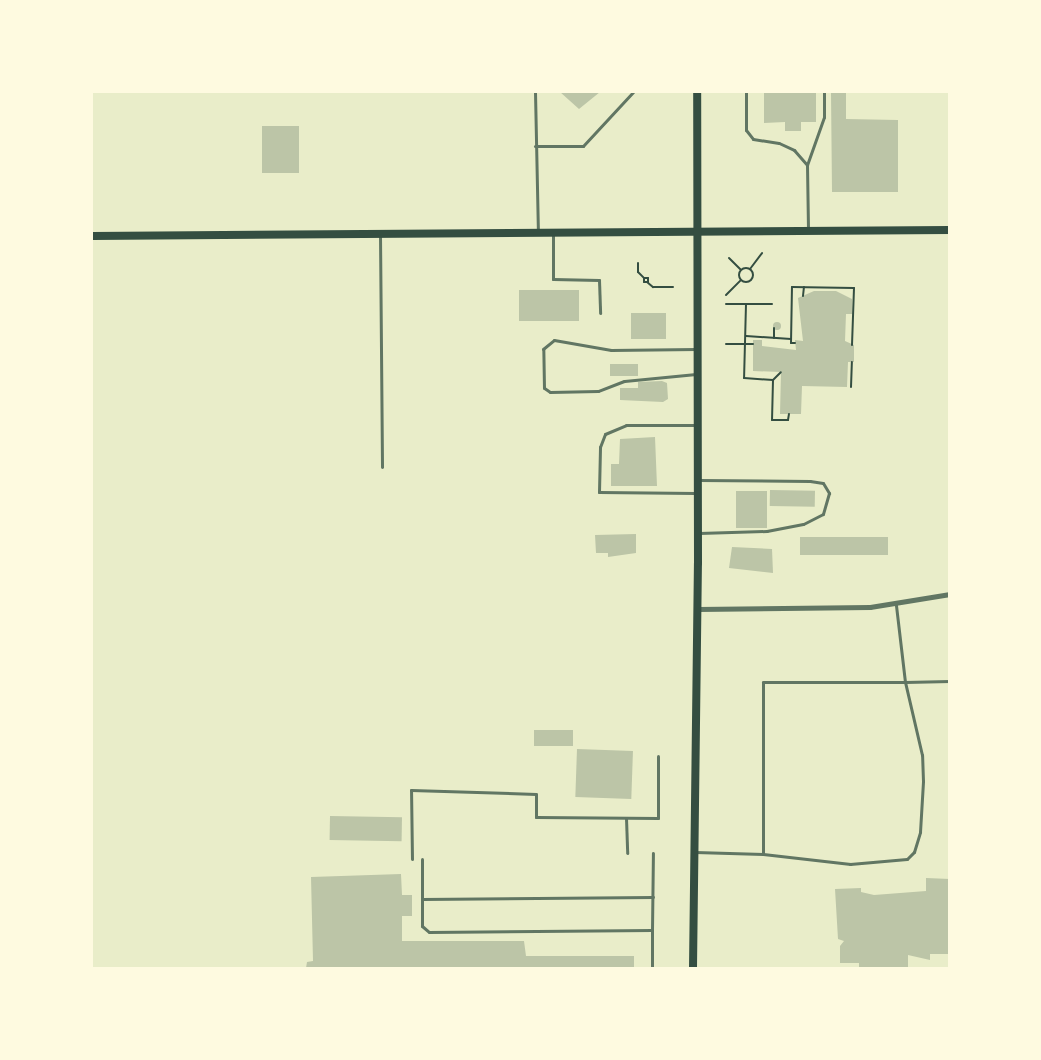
<!DOCTYPE html>
<html>
<head>
<meta charset="utf-8">
<style>
	body { margin:0 }
	#map { position:relative; width:1041px; height:1060px; overflow:hidden; background:#e9edc9; font-family:"Fira Sans",sans-serif }
	div>[style] { position:absolute }
	[style*='--x'] { left:calc(var(--x)*1px); top:calc(var(--y)*1px); width:calc(var(--w)*1px); rotate:calc(var(--a)*1deg) }
	.building>* { inset:0; background:#bcc5a7; transform-origin:0 0 }
	.round { border-radius:50% }
	.path>* { height:2px; margin:-1px; padding:0 1px; transform-origin:1px; border-radius:1px; background:#344e41 }
	.path>.ring { margin:-1px; padding:0; box-sizing:content-box; background:none; border:2px solid #344e41; border-radius:50% }
	.service>* { height:3px; margin:-1.5px; padding:0 1.5px; transform-origin:1.5px; border-radius:1.5px; background:#617663 }
	.minor>* { height:5px; margin:-2.5px; padding:0 2.5px; transform-origin:2.5px; border-radius:2.5px; background:#617663 }
	.primary>* { height:8px; margin:-4px; padding:0 4px; transform-origin:4px; border-radius:4px; background:#344e41 }
	span { translate:-50% -50%; white-space:nowrap; text-align:center; line-height:1.15; -webkit-text-stroke:6px #fefae0; paint-order:stroke }
	.frame { position:absolute; inset:0; border:93px solid #fefae0; pointer-events:none }
</style>
</head>
<body>
<div id="map">
	<div class="building">
		<i style="clip-path:polygon(560px 92px,600px 92px,579px 109px)"></i>
		<i style="clip-path:polygon(764px 92px,816px 92px,816px 122px,801px 122px,801px 131px,785px 131px,785px 122px,764px 123px)"></i>
		<i style="clip-path:polygon(846px 92px,846px 119px,898px 120px,898px 192px,832px 192px,831px 93px)"></i>
		<i style="left:262px;top:126px;width:37px;height:47px"></i>
		<i style="left:519px;top:290px;width:60px;height:31px"></i>
		<i style="clip-path:polygon(814px 291px,836px 291px,852px 299px,852px 314px,846px 314px,845px 341px,854px 345px,854px 362px,848px 362px,847px 387px,802px 386px,801px 414px,780px 414px,781px 372px,753px 371px,753px 340px,762px 340px,762px 346px,796px 350px,795px 340px,803px 341px,798px 298px)"></i>
		<i style="left:666px;top:313px;width:26px;height:35px;rotate:90deg"></i>
		<i class="round" style="left:773px;top:322px;width:8px;height:8px"></i>
		<i style="left:610px;top:364px;width:28px;height:12px"></i>
		<i style="clip-path:polygon(662px 381px,667px 383px,668px 399px,663px 402px,620px 400px,620px 388px,638px 388px,638px 382px)"></i>
		<i style="clip-path:polygon(655px 437px,657px 486px,611px 486px,611px 464px,619px 464px,620px 439px)"></i>
		<i style="left:770px;top:490px;width:45px;height:16px;rotate:1deg"></i>
		<i style="left:736px;top:491px;width:31px;height:37px"></i>
		<i style="clip-path:polygon(636px 534px,636px 553px,608px 557px,608px 553px,596px 553px,595px 535px)"></i>
		<i style="left:888px;top:537px;width:18px;height:88px;rotate:90deg"></i>
		<i style="clip-path:polygon(732px 547px,772px 549px,773px 573px,729px 568px)"></i>
		<i style="left:534px;top:730px;width:39px;height:16px"></i>
		<i style="left:577px;top:749px;width:56px;height:48px;rotate:2deg"></i>
		<i style="left:330px;top:816px;width:72px;height:24px;rotate:1deg"></i>
		<i style="clip-path:polygon(401px 874px,402px 895px,412px 895px,412px 916px,402px 916px,402px 941px,524px 941px,526px 956px,634px 956px,634px 968px,306px 968px,307px 962px,313px 961px,311px 877px)"></i>
		<i style="clip-path:polygon(926px 878px,950px 879px,950px 954px,930px 954px,930px 960px,908px 955px,908px 968px,859px 968px,859px 963px,840px 963px,840px 946px,844px 941px,838px 939px,835px 889px,861px 888px,861px 892px,874px 895px,926px 891px)"></i>
	</div>
	<div class="path">
		<i style="--x:729;--y:258;--w:16;--a:45"></i>
		<i style="--x:638;--y:263;--w:9;--a:90"></i>
		<i style="--x:638;--y:272;--w:8;--a:45"></i>
		<i class="ring" style="left:739px;top:268px;width:12px;height:12px"></i>
		<i style="--x:750;--y:269;--w:20;--a:-53"></i>
		<i style="--x:644;--y:278;--w:4;--a:0"></i>
		<i style="--x:648;--y:278;--w:4;--a:90"></i>
		<i style="--x:648;--y:282;--w:4;--a:180"></i>
		<i style="--x:644;--y:282;--w:4;--a:-90"></i>
		<i style="--x:647;--y:282;--w:8;--a:40"></i>
		<i style="--x:653;--y:287;--w:20;--a:0"></i>
		<i style="--x:726;--y:295;--w:21;--a:-45"></i>
		<i style="--x:803;--y:296;--w:9;--a:-84"></i>
		<i style="--x:726;--y:304;--w:46;--a:0"></i>
		<i style="--x:746;--y:304;--w:74;--a:91.5"></i>
		<i style="--x:744;--y:378;--w:29;--a:4"></i>
		<i style="--x:773;--y:380;--w:11;--a:-45"></i>
		<i style="--x:746;--y:336;--w:45;--a:3.8"></i>
		<i style="--x:774;--y:338;--w:10;--a:-90"></i>
		<i style="--x:795;--y:343;--w:4;--a:180"></i>
		<i style="--x:791;--y:343;--w:56;--a:-89"></i>
		<i style="--x:792;--y:287;--w:62;--a:0.9"></i>
		<i style="--x:854;--y:288;--w:57;--a:92"></i>
		<i style="--x:726;--y:344;--w:27;--a:0"></i>
		<i style="--x:773;--y:380;--w:40;--a:91.4"></i>
		<i style="--x:772;--y:420;--w:16;--a:0"></i>
		<i style="--x:788;--y:420;--w:6;--a:-81"></i>
		<i style="--x:851;--y:387;--w:25;--a:-88"></i>
	</div>
	<div class="service">
		<i style="--x:535;--y:92;--w:139;--a:88.8"></i>
		<i style="--x:746;--y:92;--w:38;--a:90"></i>
		<i style="--x:746;--y:130;--w:11;--a:52"></i>
		<i style="--x:753;--y:139;--w:26;--a:9"></i>
		<i style="--x:779;--y:143;--w:17;--a:25"></i>
		<i style="--x:794;--y:150;--w:20;--a:49"></i>
		<i style="--x:807;--y:165;--w:66;--a:89.1"></i>
		<i style="--x:535;--y:146;--w:48;--a:0"></i>
		<i style="--x:583;--y:146;--w:74;--a:-47.2"></i>
		<i style="--x:807;--y:165;--w:51;--a:-70.5"></i>
		<i style="--x:824;--y:117;--w:25;--a:-90"></i>
		<i style="--x:553;--y:234;--w:45;--a:90"></i>
		<i style="--x:553;--y:279;--w:46;--a:1.2"></i>
		<i style="--x:599;--y:280;--w:33;--a:88"></i>
		<i style="--x:380;--y:235;--w:232;--a:89.5"></i>
		<i style="--x:696;--y:374;--w:72;--a:174.4"></i>
		<i style="--x:624;--y:381;--w:28;--a:159"></i>
		<i style="--x:598;--y:391;--w:48;--a:178.8"></i>
		<i style="--x:550;--y:392;--w:7;--a:-146"></i>
		<i style="--x:544;--y:388;--w:39;--a:-91"></i>
		<i style="--x:543;--y:349;--w:14;--a:-39"></i>
		<i style="--x:554;--y:340;--w:58;--a:10"></i>
		<i style="--x:611;--y:350;--w:85;--a:-0.7"></i>
		<i style="--x:699;--y:480;--w:111;--a:0.5"></i>
		<i style="--x:810;--y:481;--w:13;--a:9"></i>
		<i style="--x:823;--y:483;--w:12;--a:59"></i>
		<i style="--x:829;--y:493;--w:22;--a:106"></i>
		<i style="--x:823;--y:514;--w:22;--a:153"></i>
		<i style="--x:803;--y:524;--w:37;--a:169"></i>
		<i style="--x:767;--y:531;--w:68;--a:178.3"></i>
		<i style="--x:695;--y:493;--w:96;--a:-179.4"></i>
		<i style="--x:599;--y:492;--w:45;--a:-88.7"></i>
		<i style="--x:600;--y:447;--w:14;--a:-69"></i>
		<i style="--x:605;--y:434;--w:23;--a:-23"></i>
		<i style="--x:626;--y:425;--w:71;--a:0"></i>
		<i style="--x:626;--y:818;--w:35;--a:88"></i>
		<i style="--x:695;--y:852;--w:68;--a:1.7"></i>
		<i style="--x:763;--y:854;--w:88;--a:6.6"></i>
		<i style="--x:850;--y:864;--w:57;--a:-5"></i>
		<i style="--x:907;--y:859;--w:10;--a:-45"></i>
		<i style="--x:914;--y:852;--w:21;--a:-73"></i>
		<i style="--x:920;--y:832;--w:51;--a:-86.6"></i>
		<i style="--x:923;--y:781;--w:26;--a:-92"></i>
		<i style="--x:922;--y:755;--w:75;--a:-103.1"></i>
		<i style="--x:905;--y:682;--w:45;--a:-1.3"></i>
		<i style="--x:763;--y:854;--w:172;--a:-90"></i>
		<i style="--x:763;--y:682;--w:142;--a:0"></i>
		<i style="--x:905;--y:682;--w:78;--a:-96.7"></i>
		<i style="--x:412;--y:859;--w:69;--a:-90.8"></i>
		<i style="--x:411;--y:790;--w:125;--a:1.8"></i>
		<i style="--x:536;--y:794;--w:23;--a:90"></i>
		<i style="--x:536;--y:817;--w:122;--a:0.5"></i>
		<i style="--x:658;--y:818;--w:62;--a:-90"></i>
		<i style="--x:422;--y:859;--w:67;--a:90"></i>
		<i style="--x:422;--y:926;--w:9;--a:41"></i>
		<i style="--x:429;--y:932;--w:223;--a:-0.5"></i>
		<i style="--x:652;--y:930;--w:38;--a:90"></i>
		<i style="--x:422;--y:899;--w:231;--a:-0.5"></i>
		<i style="--x:652;--y:930;--w:77;--a:-89.3"></i>
	</div>
	<div class="minor">
		<i style="--x:698;--y:609;--w:172;--a:-0.7"></i>
		<i style="--x:870;--y:607;--w:81;--a:-9.2"></i>
	</div>
	<div class="primary">
		<i style="--x:92;--y:236;--w:858;--a:-0.4"></i>
		<i style="--x:693;--y:968;--w:405;--a:-89.3"></i>
		<i style="--x:698;--y:563;--w:471;--a:-90.1"></i>
	</div>
	<div class="frame"></div>
</div>
</body>
</html>
